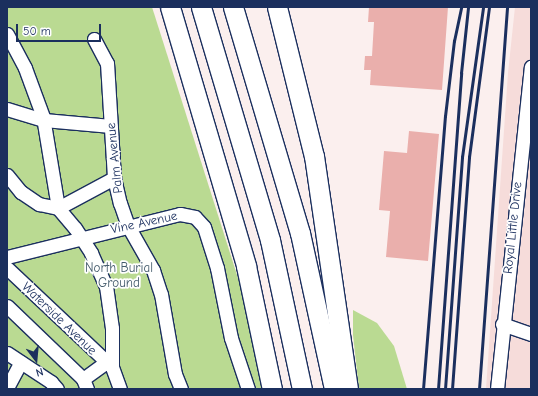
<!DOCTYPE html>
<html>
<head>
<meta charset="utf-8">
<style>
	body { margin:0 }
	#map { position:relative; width:538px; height:396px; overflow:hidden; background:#fbefee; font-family:"Comic Neue",sans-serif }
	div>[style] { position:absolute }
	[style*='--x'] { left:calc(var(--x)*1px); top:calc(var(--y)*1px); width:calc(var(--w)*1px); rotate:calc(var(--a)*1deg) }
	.built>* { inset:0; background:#f6dcda }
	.green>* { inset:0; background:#bada92 }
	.building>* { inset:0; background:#eaafac }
	.roads { filter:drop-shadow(1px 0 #1b2f5e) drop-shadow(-1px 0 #1b2f5e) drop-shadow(0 1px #1b2f5e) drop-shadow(0 -1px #1b2f5e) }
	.minor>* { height:13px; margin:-6.5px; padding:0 6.5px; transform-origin:6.5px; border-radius:6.5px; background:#fff }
	.highway>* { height:19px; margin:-9.5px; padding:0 9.5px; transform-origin:9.5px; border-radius:9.5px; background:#fff }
	.rail>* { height:3px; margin:-1.5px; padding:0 1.5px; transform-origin:1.5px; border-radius:1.5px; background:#1b2f5e }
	span { translate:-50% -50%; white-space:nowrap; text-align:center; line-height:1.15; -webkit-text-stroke:3.5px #fff; paint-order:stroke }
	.street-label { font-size:13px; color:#1b2f5e }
	.park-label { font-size:13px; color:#435a6b }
	.frame { position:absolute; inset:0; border:8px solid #1b2f5e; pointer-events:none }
	.north { position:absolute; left:16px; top:340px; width:40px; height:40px; -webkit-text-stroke:3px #fff; paint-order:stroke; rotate:164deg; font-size:11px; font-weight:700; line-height:16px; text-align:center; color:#1b2f5e }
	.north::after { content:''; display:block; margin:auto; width:14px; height:18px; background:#1b2f5e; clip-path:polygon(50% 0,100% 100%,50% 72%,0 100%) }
	.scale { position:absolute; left:16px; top:24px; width:85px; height:18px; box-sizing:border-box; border:2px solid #1b2f5e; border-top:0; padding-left:5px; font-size:12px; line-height:14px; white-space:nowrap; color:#1b2f5e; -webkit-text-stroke:3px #fff; paint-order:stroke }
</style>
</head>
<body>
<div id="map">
	<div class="built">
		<i style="clip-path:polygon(515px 7px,531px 7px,531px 389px,486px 389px,508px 73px)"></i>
	</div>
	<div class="green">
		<i style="clip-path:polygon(7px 7px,152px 7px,250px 316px,263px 389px,7px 389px)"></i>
		<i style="clip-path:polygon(353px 310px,377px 323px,394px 346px,407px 389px,359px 389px,353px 335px)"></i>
	</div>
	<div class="building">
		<i style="clip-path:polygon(369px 7px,448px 7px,442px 90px,370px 85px,371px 70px,364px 70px,365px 56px,372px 56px,374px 22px,368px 22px)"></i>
		<i style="clip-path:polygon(409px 131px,439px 134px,428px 261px,386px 257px,390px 211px,379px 210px,384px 151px,407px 153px)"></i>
	</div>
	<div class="roads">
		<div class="minor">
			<i style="--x:7;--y:34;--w:38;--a:62"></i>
			<i style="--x:25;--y:68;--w:52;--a:69.8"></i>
			<i style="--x:43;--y:117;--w:92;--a:80.6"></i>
			<i style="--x:58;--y:208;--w:64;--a:-28.2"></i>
			<i style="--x:94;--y:39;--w:27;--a:62"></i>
			<i style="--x:107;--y:63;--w:115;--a:86.5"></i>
			<i style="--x:114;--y:178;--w:26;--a:77"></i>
			<i style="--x:120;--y:203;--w:24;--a:71"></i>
			<i style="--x:128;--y:226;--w:51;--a:60.4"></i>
			<i style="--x:153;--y:270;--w:25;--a:72"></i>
			<i style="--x:161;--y:294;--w:81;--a:80.1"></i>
			<i style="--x:175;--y:374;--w:16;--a:68"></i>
			<i style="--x:7;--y:109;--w:39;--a:17"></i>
			<i style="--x:44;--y:120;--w:67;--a:5.1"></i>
			<i style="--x:7;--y:175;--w:22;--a:51"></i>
			<i style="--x:21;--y:192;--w:22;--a:34"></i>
			<i style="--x:39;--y:204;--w:19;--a:12"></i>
			<i style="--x:58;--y:208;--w:26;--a:50"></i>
			<i style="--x:75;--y:228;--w:30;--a:57"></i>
			<i style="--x:91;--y:253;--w:36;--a:66"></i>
			<i style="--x:106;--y:286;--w:42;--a:81.9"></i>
			<i style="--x:112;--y:328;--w:39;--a:90"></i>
			<i style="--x:112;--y:367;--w:23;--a:70"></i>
			<i style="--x:7;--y:257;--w:178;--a:-14"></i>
			<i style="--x:180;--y:214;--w:15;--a:11"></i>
			<i style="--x:195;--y:217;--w:13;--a:48"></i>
			<i style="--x:204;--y:227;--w:43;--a:72.4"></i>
			<i style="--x:217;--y:268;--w:71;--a:78.7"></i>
			<i style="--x:231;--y:338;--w:54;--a:71.6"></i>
			<i style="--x:7;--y:268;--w:144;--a:43.3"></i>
			<i style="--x:7;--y:306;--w:105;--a:43.8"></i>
			<i style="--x:83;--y:379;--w:11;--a:68"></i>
			<i style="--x:502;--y:324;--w:31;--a:19"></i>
			<i style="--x:7;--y:353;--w:53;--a:33.4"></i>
			<i style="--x:51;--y:382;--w:9;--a:49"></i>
			<i style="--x:83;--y:379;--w:27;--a:-36"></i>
			<i style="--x:8;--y:386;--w:27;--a:-62"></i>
			<i style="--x:497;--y:389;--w:324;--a:-84"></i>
		</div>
		<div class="highway">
			<i style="--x:170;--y:7;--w:270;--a:73.6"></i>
			<i style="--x:246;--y:266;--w:126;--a:78.1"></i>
			<i style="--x:201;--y:7;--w:243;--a:73.5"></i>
			<i style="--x:270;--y:240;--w:152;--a:77.9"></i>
			<i style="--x:233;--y:7;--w:236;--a:73.5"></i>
			<i style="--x:300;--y:233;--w:160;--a:77.7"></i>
			<i style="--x:277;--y:7;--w:154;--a:76.1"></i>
			<i style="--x:314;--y:156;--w:235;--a:81.7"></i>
		</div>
	</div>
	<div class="rail">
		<i style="--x:423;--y:389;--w:274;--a:-85.4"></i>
		<i style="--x:445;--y:116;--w:76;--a:-83.2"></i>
		<i style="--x:454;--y:41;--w:35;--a:-78"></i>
		<i style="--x:438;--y:389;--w:317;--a:-85.8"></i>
		<i style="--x:461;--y:73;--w:66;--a:-83.9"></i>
		<i style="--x:445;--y:389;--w:233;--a:-85.8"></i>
		<i style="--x:462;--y:157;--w:151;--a:-82"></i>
		<i style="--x:452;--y:389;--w:233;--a:-85.8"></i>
		<i style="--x:469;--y:157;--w:151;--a:-82.4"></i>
		<i style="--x:479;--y:389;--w:383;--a:-85.8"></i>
	</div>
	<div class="street-label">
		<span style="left:115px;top:158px;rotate:-96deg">Palm Avenue</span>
		<span style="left:144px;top:223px;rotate:-12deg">Vine Avenue</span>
		<span style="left:513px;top:228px;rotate:-84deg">Royal Little Drive</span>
		<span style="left:59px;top:319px;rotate:44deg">Waterside Avenue</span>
	</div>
	<div class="park-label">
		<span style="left:119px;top:276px">North Burial<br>Ground</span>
	</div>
	<div class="frame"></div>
	<div class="north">N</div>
	<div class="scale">50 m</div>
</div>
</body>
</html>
